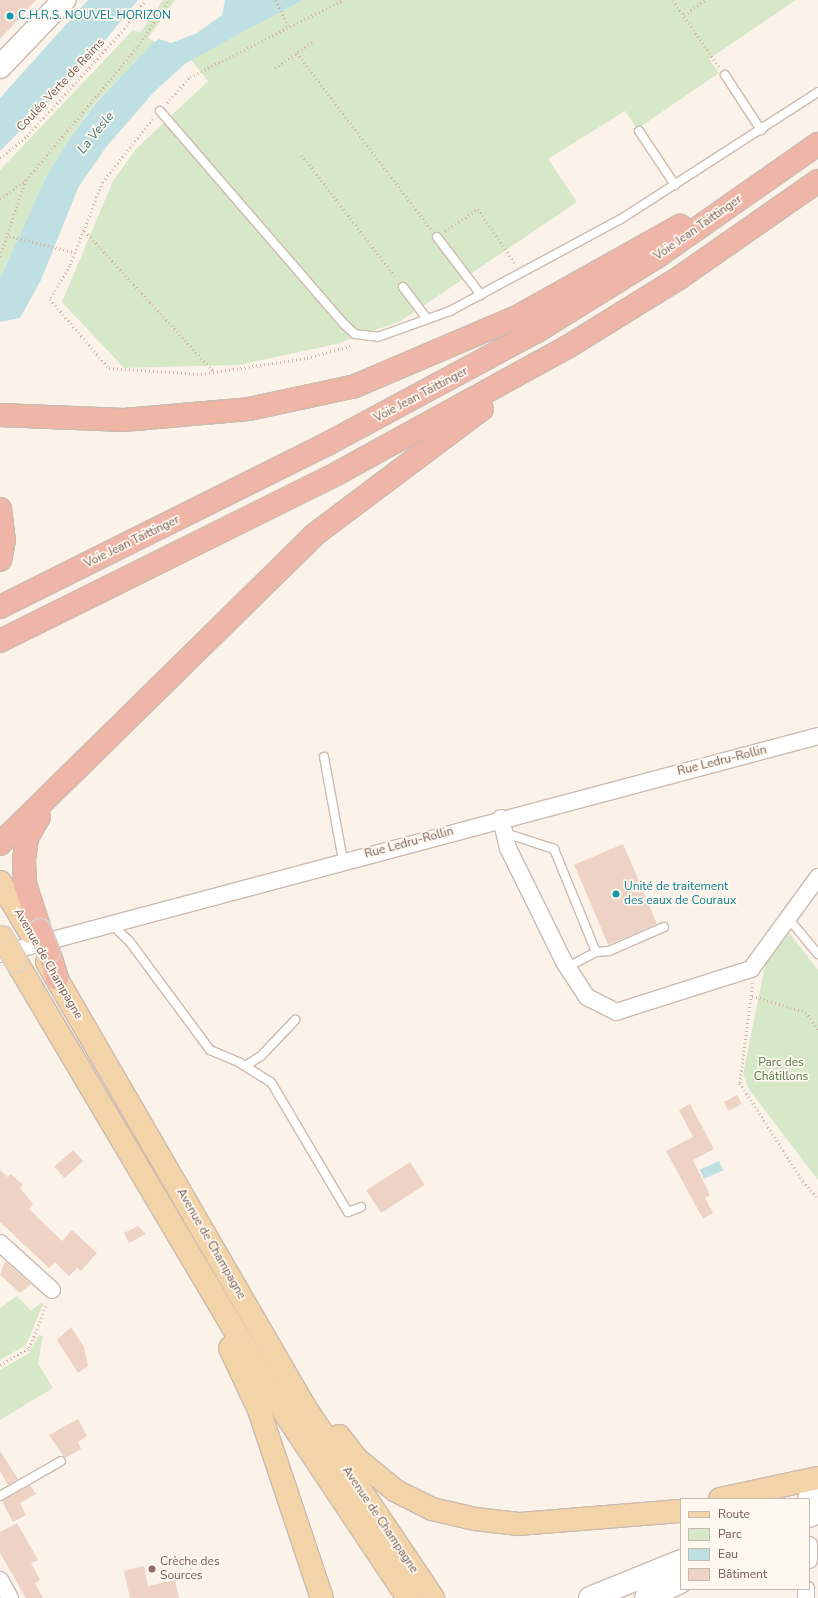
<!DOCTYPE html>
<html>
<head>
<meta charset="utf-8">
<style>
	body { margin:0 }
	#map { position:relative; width:818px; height:1598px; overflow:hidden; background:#fbf3ea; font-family:"Nunito Sans",sans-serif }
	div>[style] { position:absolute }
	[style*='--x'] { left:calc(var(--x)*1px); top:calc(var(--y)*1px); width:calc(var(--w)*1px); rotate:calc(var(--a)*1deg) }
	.green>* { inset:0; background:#d7e8c9 }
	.water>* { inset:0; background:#bfe0e3; transform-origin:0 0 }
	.building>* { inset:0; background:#eed2c4; transform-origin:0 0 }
	.path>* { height:2.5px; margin-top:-1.25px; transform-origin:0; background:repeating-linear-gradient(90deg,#d3b5a6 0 1px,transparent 0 4px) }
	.roads { filter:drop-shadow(1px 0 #ccbbb0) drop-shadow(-1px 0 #ccbbb0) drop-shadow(0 1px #ccbbb0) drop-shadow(0 -1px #ccbbb0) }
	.lane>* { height:8px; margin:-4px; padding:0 4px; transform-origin:4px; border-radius:4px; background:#fff }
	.street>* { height:16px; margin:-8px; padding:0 8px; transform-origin:8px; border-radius:8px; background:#fff }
	.secondary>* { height:22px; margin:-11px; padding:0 11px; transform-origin:11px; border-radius:11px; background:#fff }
	.primary>* { height:22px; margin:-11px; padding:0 11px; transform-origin:11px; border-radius:11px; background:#f3d3a8 }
	.highway>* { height:22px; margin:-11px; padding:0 11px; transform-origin:11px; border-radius:11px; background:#efb5a6 }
	.bridges { filter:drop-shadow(1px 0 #d8d1ce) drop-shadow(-1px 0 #d8d1ce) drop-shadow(0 1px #d8d1ce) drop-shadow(0 -1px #d8d1ce) }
	.primary-bridge>* { height:22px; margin:-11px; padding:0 11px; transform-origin:11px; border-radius:11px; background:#f3d3a8 }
	.highway-bridge>* { height:22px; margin:-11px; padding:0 11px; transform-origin:11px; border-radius:11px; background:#efb5a6 }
	.dots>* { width:11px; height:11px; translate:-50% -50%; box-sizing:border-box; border:2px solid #fef8f0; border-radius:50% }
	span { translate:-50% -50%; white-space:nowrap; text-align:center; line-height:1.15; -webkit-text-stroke:3.5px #fef8f0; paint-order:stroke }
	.culture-label { font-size:12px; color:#0d838f }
	.left { translate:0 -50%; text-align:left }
	.street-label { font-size:12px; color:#745a4f }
	.park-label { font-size:12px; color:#597848 }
	.education-label { font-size:12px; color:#785e54 }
	.water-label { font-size:13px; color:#47787e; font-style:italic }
	.legend { position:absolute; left:680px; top:1498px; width:130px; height:92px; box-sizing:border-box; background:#fef8f0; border:1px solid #c7b9b0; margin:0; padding:5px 7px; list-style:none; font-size:12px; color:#745a4f }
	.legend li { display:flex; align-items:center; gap:8px; height:20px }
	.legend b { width:20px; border:1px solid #c7b9b0 }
</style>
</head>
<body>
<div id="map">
	<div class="green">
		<i style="clip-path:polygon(163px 0,175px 0,148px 38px,155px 42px,94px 104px,70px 138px,47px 175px,0 278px,0 170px,133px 30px,140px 33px)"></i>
		<i style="clip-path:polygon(303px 0,796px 0,709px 59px,719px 73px,637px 129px,625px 111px,548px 159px,577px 202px,401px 321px,337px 344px,239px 365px,124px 368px,62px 302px,113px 181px,136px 149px,208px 81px,191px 60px)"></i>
		<i style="clip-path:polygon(788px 931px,818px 970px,818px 1180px,748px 1088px,743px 1074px,766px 961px)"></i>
		<i style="clip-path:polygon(17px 1296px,31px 1311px,42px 1302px,43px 1305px,26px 1345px,0 1360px,0 1308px)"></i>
		<i style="clip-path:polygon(39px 1335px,43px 1336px,38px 1363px,53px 1388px,0 1420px,0 1370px,29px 1353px)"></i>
	</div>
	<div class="water">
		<i style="clip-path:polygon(88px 0,138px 0,81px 70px,0 151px,0 98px)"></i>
		<i style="clip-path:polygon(225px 0,303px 0,186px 63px,154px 92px,107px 146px,79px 186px,41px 280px,20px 318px,0 322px,0 278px,47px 175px,70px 138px,95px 104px,153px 43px,159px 39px,171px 43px,197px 33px,222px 15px)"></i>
		<i style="left:719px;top:1161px;width:10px;height:21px;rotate:66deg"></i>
	</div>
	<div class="building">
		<i style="clip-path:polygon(0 0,36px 0,0 39px)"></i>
		<i style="left:623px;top:844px;width:87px;height:53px;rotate:67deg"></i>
		<i style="left:737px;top:1095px;width:10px;height:15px;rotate:61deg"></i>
		<i style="clip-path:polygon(690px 1104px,714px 1149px,693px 1160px,710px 1195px,705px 1198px,713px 1213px,703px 1219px,666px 1151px,693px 1137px,679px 1110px)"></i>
		<i style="left:73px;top:1150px;width:15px;height:25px;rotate:48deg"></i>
		<i style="left:410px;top:1162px;width:27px;height:52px;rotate:57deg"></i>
		<i style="clip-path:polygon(0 1170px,7px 1177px,11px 1174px,23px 1185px,20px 1188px,33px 1204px,29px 1209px,62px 1241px,72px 1230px,97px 1253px,81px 1271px,77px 1268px,69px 1276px,55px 1262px,49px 1268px,0 1222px)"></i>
		<i style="clip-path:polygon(138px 1226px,146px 1234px,129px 1243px,124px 1233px)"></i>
		<i style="clip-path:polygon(5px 1261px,31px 1284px,20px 1293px,0 1275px)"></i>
		<i style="clip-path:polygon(71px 1327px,84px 1347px,88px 1366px,78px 1373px,57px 1340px)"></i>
		<i style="clip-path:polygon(78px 1419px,87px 1436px,78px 1442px,81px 1449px,65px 1458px,49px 1435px)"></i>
		<i style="clip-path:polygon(0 1451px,18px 1479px,8px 1485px,0 1471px)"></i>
		<i style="clip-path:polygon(30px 1485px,36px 1494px,20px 1503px,26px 1515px,13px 1522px,2px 1501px)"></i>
		<i style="clip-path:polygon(17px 1523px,38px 1560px,31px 1563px,40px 1580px,35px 1583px,43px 1598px,26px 1598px,0 1553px,0 1532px)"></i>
		<i style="clip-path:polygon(144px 1566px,148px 1586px,175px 1580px,179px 1598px,130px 1598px,124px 1571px)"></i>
	</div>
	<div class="path">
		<i style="--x:276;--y:0;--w:29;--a:65"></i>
		<i style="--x:673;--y:0;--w:81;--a:55.5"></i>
		<i style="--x:684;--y:15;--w:26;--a:-36"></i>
		<i style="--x:297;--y:53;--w:223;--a:52.7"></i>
		<i style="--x:275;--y:68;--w:47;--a:-35.4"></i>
		<i style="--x:167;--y:103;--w:35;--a:-49"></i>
		<i style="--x:190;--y:77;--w:171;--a:-26.7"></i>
		<i style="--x:153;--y:119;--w:80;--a:128.4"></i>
		<i style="--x:103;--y:182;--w:90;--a:111.4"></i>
		<i style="--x:70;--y:266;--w:39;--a:121"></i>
		<i style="--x:50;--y:299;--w:91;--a:49.5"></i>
		<i style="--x:109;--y:368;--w:92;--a:3.7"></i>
		<i style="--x:201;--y:374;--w:107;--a:-8.6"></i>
		<i style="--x:307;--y:358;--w:48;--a:-15.8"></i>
		<i style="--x:302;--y:155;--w:156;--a:52.5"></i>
		<i style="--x:0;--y:158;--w:35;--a:-39"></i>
		<i style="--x:27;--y:136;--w:144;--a:-47.8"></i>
		<i style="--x:124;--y:29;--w:36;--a:-54"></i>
		<i style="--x:26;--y:180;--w:175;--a:-50.1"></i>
		<i style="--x:138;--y:46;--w:55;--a:-56"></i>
		<i style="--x:0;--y:199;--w:32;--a:-36"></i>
		<i style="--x:26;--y:180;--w:81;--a:108.7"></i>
		<i style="--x:85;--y:231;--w:191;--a:47.5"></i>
		<i style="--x:445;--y:231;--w:40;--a:-34"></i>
		<i style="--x:478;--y:209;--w:68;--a:55.8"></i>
		<i style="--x:9;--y:236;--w:67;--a:13.8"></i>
		<i style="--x:753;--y:983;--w:101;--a:97.4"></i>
		<i style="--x:740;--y:1083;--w:117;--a:57.3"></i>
		<i style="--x:803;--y:1181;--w:23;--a:49"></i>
		<i style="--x:752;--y:996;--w:56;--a:16.5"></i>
		<i style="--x:806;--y:1012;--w:21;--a:55"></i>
		<i style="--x:0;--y:1365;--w:34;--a:-30"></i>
		<i style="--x:29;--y:1348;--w:48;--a:-68.2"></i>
	</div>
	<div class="roads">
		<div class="lane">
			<i style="--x:725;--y:75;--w:66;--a:56.8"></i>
			<i style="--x:160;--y:111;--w:280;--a:49.2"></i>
			<i style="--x:343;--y:323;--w:16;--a:43"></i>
			<i style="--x:355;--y:334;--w:23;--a:7"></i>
			<i style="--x:378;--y:337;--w:77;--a:-19.9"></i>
			<i style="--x:450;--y:311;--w:194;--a:-28.3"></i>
			<i style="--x:621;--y:219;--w:234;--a:-32.8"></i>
			<i style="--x:639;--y:131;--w:65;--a:56.3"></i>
			<i style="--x:437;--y:237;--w:73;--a:52.8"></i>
			<i style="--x:403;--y:287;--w:40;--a:53"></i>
			<i style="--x:324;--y:757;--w:106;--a:79.6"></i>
			<i style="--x:505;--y:833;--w:52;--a:18.1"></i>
			<i style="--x:554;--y:849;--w:111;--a:67.8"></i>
			<i style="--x:596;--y:952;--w:32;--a:152"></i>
			<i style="--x:788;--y:918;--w:47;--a:50.2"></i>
			<i style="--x:111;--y:924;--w:26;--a:43"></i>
			<i style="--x:130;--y:942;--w:134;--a:53.5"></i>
			<i style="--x:210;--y:1050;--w:33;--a:23"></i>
			<i style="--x:240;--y:1063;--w:36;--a:32"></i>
			<i style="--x:271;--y:1082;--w:151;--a:59.4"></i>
			<i style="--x:348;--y:1212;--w:14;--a:-21"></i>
			<i style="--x:596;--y:952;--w:13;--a:-4"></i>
			<i style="--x:609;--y:951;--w:60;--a:-23.6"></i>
			<i style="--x:245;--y:1066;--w:19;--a:-32"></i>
			<i style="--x:261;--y:1056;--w:50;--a:-46.6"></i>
			<i style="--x:0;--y:1496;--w:70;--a:-29.8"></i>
		</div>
		<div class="street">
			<i style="--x:501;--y:818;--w:31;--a:77"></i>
			<i style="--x:508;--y:848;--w:127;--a:63.8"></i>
			<i style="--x:564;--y:962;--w:42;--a:56.7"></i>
			<i style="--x:587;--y:997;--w:33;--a:27"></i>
			<i style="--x:616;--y:1012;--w:142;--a:-17.7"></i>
			<i style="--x:751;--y:969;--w:114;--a:-53.9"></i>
			<i style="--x:0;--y:954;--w:847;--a:-14.92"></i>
			<i style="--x:0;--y:1243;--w:70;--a:42.1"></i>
			<i style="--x:809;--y:1545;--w:15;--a:90"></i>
			<i style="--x:0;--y:1580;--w:21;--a:61"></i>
			<i style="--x:806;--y:1598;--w:9;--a:-90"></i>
		</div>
		<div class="secondary">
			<i style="--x:0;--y:67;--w:93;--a:-46.3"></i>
			<i style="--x:809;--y:1499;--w:10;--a:-29"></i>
			<i style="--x:809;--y:1516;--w:10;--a:-24"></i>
			<i style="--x:590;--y:1598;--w:98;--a:-22.1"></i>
			<i style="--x:646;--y:1598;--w:38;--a:-25"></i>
		</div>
		<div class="primary">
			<i style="--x:0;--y:882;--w:58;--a:59"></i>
			<i style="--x:16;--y:961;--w:510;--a:59.36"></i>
			<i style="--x:276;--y:1400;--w:238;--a:56.3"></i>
			<i style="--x:47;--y:962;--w:517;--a:59.91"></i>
			<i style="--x:306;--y:1409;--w:228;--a:56.1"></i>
			<i style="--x:230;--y:1348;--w:68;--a:64.9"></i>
			<i style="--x:259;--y:1410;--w:198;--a:71.5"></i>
			<i style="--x:339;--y:1436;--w:31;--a:52"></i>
			<i style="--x:358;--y:1460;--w:49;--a:39.2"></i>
			<i style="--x:396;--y:1491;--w:40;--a:26.6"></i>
			<i style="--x:432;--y:1509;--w:44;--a:13.1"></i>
			<i style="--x:475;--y:1519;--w:44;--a:6.5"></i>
			<i style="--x:519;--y:1524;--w:163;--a:-4.6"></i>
			<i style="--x:720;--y:1499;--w:100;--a:-12.1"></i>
		</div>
		<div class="highway">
			<i style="--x:0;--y:415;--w:124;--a:2.3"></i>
			<i style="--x:124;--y:420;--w:125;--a:-5"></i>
			<i style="--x:249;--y:409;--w:108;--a:-12.2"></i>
			<i style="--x:355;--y:386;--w:176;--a:-23.1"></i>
			<i style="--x:517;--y:317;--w:187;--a:-29.2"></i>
			<i style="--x:0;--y:509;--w:31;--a:83"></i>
			<i style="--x:4;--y:540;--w:20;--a:101"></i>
			<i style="--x:0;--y:607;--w:368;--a:-26.5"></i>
			<i style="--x:329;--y:443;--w:236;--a:-28.3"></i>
			<i style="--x:537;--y:331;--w:142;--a:-31.8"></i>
			<i style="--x:658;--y:256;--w:195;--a:-35"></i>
			<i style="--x:0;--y:641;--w:377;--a:-26.4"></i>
			<i style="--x:338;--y:473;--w:264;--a:-28.8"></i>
			<i style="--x:569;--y:346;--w:129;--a:-31.7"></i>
			<i style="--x:679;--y:278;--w:169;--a:-34.9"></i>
			<i style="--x:39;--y:817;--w:24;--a:120"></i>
			<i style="--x:27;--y:838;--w:21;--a:98"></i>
			<i style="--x:24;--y:859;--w:25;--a:88"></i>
			<i style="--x:25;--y:884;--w:48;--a:71.9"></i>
			<i style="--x:0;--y:844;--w:441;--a:-44.5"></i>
			<i style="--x:314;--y:535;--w:210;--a:-36.9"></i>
			<i style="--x:49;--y:952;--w:28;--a:73"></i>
		</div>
	</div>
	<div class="bridges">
		<div class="primary-bridge">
			<i style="--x:2;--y:937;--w:28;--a:60"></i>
		</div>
		<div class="highway-bridge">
			<i style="--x:40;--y:930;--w:24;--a:68"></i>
		</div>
	</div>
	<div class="dots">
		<i style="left:10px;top:16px;background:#0f9aa8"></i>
		<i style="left:616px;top:894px;background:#0f9aa8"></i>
		<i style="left:152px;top:1569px;background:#8d6e63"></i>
	</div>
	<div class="culture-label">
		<span class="left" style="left:18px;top:16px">C.H.R.S. NOUVEL HORIZON</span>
		<span class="left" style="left:624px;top:894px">Unité de traitement<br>des eaux de Couraux</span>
	</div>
	<div class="street-label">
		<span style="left:61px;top:85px;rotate:-47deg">Coulée Verte de Reims</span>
		<span style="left:698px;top:228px;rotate:-35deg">Voie Jean Taittinger</span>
		<span style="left:421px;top:395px;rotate:-28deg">Voie Jean Taittinger</span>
		<span style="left:132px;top:542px;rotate:-26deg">Voie Jean Taittinger</span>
		<span style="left:722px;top:761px;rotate:-14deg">Rue Ledru-Rollin</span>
		<span style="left:409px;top:843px;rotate:-15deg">Rue Ledru-Rollin</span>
		<span style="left:48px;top:964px;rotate:60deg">Avenue de Champagne</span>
		<span style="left:211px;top:1244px;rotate:60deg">Avenue de Champagne</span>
		<span style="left:380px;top:1520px;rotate:56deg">Avenue de Champagne</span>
	</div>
	<div class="park-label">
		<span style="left:781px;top:1070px">Parc des<br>Châtillons</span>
	</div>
	<div class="education-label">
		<span class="left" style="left:160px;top:1569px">Crèche des<br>Sources</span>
	</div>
	<div class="water-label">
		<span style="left:96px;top:133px;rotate:-51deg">La Vesle</span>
	</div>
	<ul class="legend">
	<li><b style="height:5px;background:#f3d3a8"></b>Route</li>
	<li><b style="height:11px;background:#d7e8c9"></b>Parc</li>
	<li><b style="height:11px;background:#bfe0e3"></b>Eau</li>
	<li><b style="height:11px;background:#eed2c4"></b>Bâtiment</li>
	</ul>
</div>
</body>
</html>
